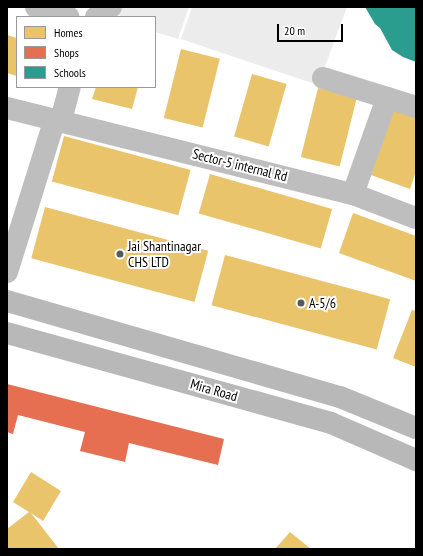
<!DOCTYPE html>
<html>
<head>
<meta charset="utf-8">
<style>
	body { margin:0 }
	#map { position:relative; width:423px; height:556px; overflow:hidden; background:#fff; font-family:"PT Sans Narrow",sans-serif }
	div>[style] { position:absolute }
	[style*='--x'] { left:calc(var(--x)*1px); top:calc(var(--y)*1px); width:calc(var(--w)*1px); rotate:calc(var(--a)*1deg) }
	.green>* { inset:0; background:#ececec }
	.homes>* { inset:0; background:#e9c46a; transform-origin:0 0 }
	.shops>* { inset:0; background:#e76f51 }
	.schools>* { inset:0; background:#2a9d8f }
	.street>* { height:22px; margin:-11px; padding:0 11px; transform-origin:11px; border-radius:11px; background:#bebebe }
	.secondary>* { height:22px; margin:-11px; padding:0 11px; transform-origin:11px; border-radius:11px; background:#b8b8b8 }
	.dots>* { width:11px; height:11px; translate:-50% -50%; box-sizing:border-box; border:2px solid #fff; border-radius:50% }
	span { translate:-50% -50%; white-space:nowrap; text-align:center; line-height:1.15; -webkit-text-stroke:4px #fff; paint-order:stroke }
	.street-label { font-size:14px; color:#000 }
	.poi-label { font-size:14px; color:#000 }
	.left { translate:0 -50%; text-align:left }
	.frame { position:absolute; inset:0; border:8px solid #000; pointer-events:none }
	.legend { position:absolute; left:16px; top:16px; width:140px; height:72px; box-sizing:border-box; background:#fff; border:1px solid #999; margin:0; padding:5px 7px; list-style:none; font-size:12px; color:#000 }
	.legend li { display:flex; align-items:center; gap:8px; height:20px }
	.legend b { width:20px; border:1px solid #999 }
	.scale { position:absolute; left:277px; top:24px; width:66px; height:18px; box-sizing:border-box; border:2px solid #000; border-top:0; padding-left:5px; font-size:12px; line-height:14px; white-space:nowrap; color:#000; -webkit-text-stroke:3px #fff; paint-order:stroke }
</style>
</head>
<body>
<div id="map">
	<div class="green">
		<i style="clip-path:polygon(114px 7px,189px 7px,178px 39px,155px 32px,155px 17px,120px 17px)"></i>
		<i style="clip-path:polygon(192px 7px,347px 7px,318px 85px,181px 39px)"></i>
	</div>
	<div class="homes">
		<i style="clip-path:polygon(7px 35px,17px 38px,17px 76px,7px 73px)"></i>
		<i style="left:181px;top:49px;width:40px;height:71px;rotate:14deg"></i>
		<i style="left:252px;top:74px;width:36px;height:65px;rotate:16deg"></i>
		<i style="clip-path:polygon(96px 87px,138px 87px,132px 109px,92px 99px)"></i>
		<i style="left:318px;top:88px;width:40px;height:71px;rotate:14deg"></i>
		<i style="clip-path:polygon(394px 109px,416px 117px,416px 171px,410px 189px,371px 175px)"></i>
		<i style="left:64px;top:136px;width:131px;height:47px;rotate:15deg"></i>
		<i style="left:210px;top:174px;width:127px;height:41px;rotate:16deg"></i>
		<i style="left:45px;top:207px;width:169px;height:53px;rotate:15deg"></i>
		<i style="clip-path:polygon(353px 213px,416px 236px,416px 281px,339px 253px)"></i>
		<i style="left:225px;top:255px;width:171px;height:52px;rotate:15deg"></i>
		<i style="clip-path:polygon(412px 310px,416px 311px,416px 367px,393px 358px)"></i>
		<i style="clip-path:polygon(31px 472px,61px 491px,43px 521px,31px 513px,59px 549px,7px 549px,7px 529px,29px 512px,13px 502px)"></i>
		<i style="clip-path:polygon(290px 532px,311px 549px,275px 549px)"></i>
	</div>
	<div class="shops">
		<i style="clip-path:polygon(7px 384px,224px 439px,218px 465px,129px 443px,125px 462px,80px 451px,85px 432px,18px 415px,13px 434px,7px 432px)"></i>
	</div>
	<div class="schools">
		<i style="clip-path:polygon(365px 7px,416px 7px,416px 62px,403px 57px,392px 50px,380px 28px,375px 24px)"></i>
	</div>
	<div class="street">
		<i style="--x:36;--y:7;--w:34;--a:17"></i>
		<i style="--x:96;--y:17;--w:18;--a:-34"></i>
		<i style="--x:323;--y:78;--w:97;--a:17.3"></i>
		<i style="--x:7;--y:108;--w:357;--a:14"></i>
		<i style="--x:353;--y:194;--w:67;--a:20.9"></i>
		<i style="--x:61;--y:120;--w:34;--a:-75"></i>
		<i style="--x:353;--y:194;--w:102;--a:-70.5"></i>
		<i style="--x:7;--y:272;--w:160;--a:-72.6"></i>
	</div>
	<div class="secondary">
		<i style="--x:7;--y:301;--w:347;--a:16.1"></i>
		<i style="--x:340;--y:397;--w:82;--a:22.2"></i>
		<i style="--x:7;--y:333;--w:336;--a:15.5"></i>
		<i style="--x:331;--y:423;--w:93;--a:23.5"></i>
	</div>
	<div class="dots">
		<i style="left:120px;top:254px;background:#595959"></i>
		<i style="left:301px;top:303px;background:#595959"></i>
	</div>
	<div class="street-label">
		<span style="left:240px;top:165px;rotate:14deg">Sector-5 internal Rd</span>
		<span style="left:214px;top:390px;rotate:16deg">Mira Road</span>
	</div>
	<div class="poi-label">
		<span class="left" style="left:128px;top:254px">Jai Shantinagar<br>CHS LTD</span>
		<span class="left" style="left:309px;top:303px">A-5/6</span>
	</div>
	<div class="frame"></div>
	<ul class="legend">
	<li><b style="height:11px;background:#e9c46a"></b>Homes</li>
	<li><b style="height:11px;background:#e76f51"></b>Shops</li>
	<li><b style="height:11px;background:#2a9d8f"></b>Schools</li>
	</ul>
	<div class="scale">20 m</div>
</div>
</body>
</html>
